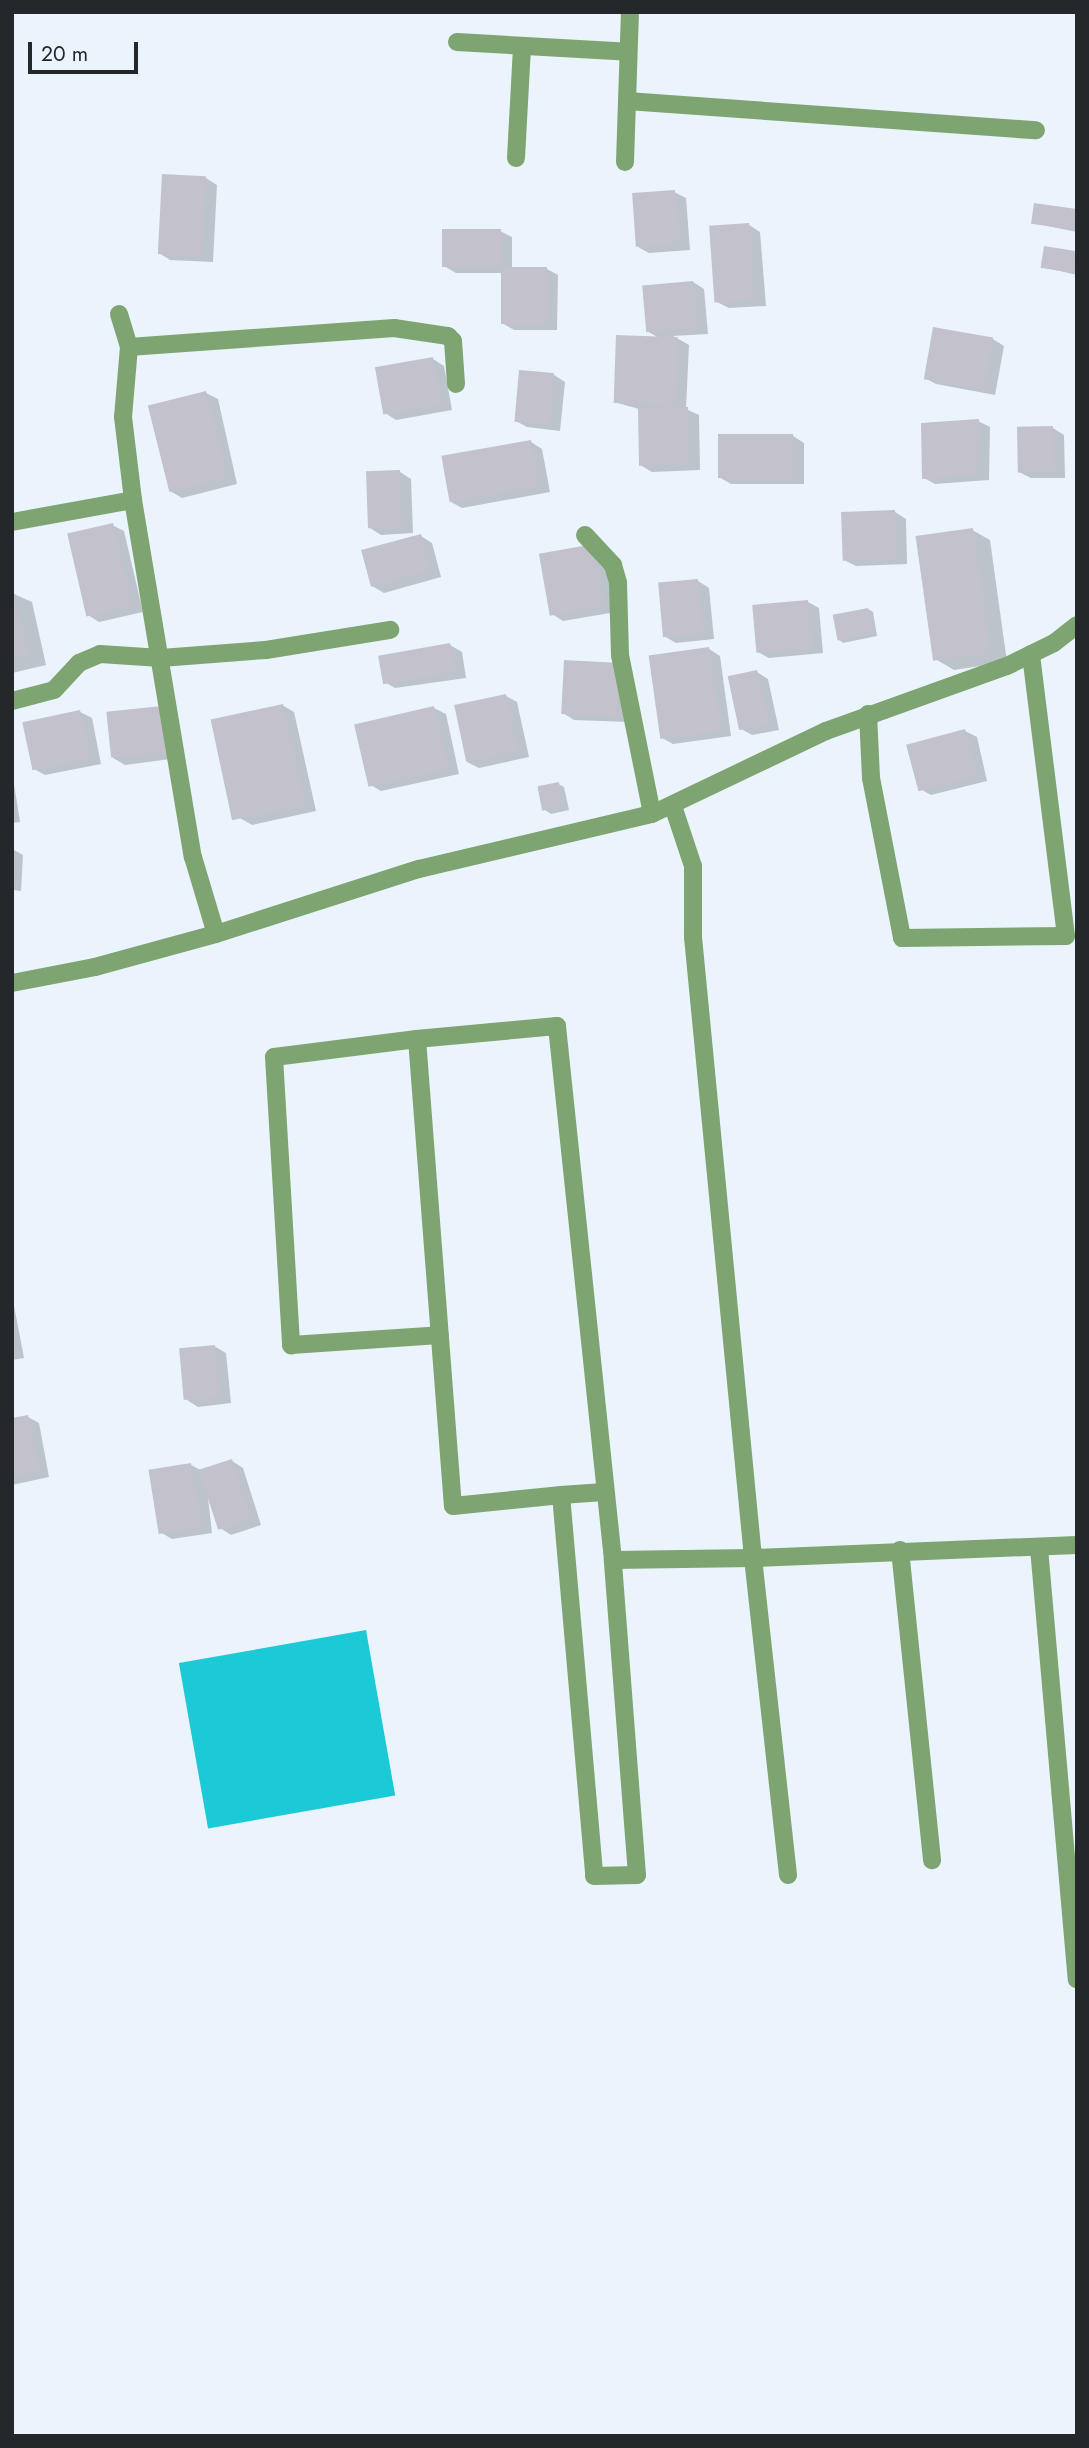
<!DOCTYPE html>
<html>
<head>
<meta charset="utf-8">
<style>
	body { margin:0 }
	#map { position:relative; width:1089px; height:2448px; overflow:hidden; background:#ebf4fd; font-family:Jost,sans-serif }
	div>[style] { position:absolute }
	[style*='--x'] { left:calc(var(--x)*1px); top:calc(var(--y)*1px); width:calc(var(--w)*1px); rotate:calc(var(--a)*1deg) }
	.water>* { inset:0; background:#1ccad7; transform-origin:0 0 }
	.shadow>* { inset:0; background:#0003 }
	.building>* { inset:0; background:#c3c2cc; transform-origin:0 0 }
	.minor>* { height:18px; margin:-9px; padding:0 9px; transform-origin:9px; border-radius:9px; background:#7da471 }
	span { translate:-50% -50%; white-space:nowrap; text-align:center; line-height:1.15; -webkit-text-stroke:6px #ebf4fd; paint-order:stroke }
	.frame { position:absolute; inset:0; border:14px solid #25282b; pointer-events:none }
	.scale { position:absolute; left:28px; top:42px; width:110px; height:32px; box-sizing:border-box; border:4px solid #25282b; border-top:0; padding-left:9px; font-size:21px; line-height:24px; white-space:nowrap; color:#25282b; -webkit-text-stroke:5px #ebf4fd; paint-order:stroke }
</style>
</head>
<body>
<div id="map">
	<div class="water">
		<i style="left:366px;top:1630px;width:168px;height:190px;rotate:80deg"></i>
	</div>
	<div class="shadow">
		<i style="clip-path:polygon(206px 178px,217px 185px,213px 262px,170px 260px,159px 253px)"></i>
		<i style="clip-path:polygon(674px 192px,686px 198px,690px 250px,649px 253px,638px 247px)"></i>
		<i style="clip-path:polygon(1077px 211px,1077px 232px,1033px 223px)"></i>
		<i style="clip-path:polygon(749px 225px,760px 232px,766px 306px,729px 308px,717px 302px)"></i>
		<i style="clip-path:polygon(500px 231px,512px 237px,512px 269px,547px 269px,558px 275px,557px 330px,514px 330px,502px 323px,502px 273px,456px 273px,444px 266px)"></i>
		<i style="clip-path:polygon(1077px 253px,1077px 275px,1043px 267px)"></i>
		<i style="clip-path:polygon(693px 282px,704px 289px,708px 334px,673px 336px,689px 345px,686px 409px,699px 415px,700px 470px,652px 472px,640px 465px,639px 409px,614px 402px,659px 338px,647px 331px)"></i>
		<i style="clip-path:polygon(993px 339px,1004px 346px,995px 395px,936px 384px,925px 378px)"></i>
		<i style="clip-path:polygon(433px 359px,444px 366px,452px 410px,396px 420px,385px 413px)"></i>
		<i style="clip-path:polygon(521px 372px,554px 375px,565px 382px,560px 431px,527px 427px,516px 421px)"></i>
		<i style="clip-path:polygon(206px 393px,218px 399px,237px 484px,182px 498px,170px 491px)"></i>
		<i style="clip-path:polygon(978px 421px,990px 427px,989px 480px,935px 484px,924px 478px)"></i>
		<i style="clip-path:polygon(1053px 428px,1064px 435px,1065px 478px,1031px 478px,1019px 472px)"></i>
		<i style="clip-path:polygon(793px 436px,804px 443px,804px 484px,731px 484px,719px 477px)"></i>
		<i style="clip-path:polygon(531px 442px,542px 449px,550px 492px,462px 508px,451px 502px)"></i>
		<i style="clip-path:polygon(400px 472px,411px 479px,413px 533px,381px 535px,370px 528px)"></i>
		<i style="clip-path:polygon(895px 512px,906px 519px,907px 564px,856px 566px,844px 560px)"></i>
		<i style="clip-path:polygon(112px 525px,124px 531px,143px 612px,99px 622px,88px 615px)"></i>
		<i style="clip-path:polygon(972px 530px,990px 540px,1007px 662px,954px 670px,937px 660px)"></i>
		<i style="clip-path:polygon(421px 536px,432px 543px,441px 577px,384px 593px,372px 586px)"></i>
		<i style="clip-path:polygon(606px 553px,616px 612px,563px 621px,552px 614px,541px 556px)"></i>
		<i style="clip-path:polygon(698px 581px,709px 588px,714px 639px,676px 643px,664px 636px)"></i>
		<i style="clip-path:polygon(12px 593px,32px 602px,46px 665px,12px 673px)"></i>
		<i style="clip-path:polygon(808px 602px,819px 608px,823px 653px,769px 658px,758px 652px)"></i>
		<i style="clip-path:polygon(868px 609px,873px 612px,877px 636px,843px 643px,838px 639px)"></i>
		<i style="clip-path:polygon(450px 645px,462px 652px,466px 678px,395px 688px,383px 681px)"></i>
		<i style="clip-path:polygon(709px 649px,720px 656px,731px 736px,673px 744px,662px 738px)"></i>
		<i style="clip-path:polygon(619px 664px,629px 722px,574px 720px,563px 713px)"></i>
		<i style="clip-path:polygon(757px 672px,768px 679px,779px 730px,752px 735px,741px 729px)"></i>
		<i style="clip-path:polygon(506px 696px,517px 702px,529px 757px,479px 768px,467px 762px)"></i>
		<i style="clip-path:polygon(282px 705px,294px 712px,316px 811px,252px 825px,240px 818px)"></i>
		<i style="clip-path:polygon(434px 708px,446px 714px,459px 774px,381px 791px,369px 784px)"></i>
		<i style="clip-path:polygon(80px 712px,92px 718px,101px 764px,45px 775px,34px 769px)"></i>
		<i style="clip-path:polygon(108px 715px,178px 758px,125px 765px,113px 758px)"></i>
		<i style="clip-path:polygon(965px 731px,977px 737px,987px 781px,931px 795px,920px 789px)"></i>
		<i style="clip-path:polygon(12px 771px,20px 822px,12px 823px)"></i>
		<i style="clip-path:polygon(558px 784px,564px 787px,569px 810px,551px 814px,545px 810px)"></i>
		<i style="clip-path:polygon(12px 849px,23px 855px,21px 891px,12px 890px)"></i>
		<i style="clip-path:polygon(12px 1295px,24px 1358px,12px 1360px)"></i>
		<i style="clip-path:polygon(214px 1346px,226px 1353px,231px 1403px,198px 1407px,187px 1400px)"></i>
		<i style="clip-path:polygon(28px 1417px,39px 1423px,49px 1477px,12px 1485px,12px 1419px)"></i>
		<i style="clip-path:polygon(232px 1461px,243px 1468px,261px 1525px,231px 1535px,220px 1528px,207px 1489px,212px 1533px,172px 1539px,160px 1532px,191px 1465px,202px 1471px)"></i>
	</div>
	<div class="building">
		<i style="left:162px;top:174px;width:44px;height:80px;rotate:3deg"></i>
		<i style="left:675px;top:190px;width:54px;height:43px;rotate:86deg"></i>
		<i style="left:1034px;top:203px;width:43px;height:21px;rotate:8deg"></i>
		<i style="left:749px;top:223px;width:77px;height:40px;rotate:86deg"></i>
		<i style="left:442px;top:229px;width:59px;height:38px"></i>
		<i style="left:1044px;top:246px;width:33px;height:22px;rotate:9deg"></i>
		<i style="left:501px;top:267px;width:46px;height:57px"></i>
		<i style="left:693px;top:281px;width:47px;height:51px;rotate:85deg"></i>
		<i style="left:933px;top:327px;width:61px;height:53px;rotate:10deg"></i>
		<i style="left:616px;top:335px;width:62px;height:68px;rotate:2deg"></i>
		<i style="left:433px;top:357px;width:48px;height:59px;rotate:80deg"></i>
		<i style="left:519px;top:370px;width:35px;height:52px;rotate:5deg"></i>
		<i style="left:206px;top:391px;width:89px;height:60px;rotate:76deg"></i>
		<i style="left:688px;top:407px;width:58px;height:50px;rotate:89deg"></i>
		<i style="clip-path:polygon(979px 419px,978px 474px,922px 479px,921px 423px)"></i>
		<i style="left:1053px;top:426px;width:46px;height:36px;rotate:89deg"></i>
		<i style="left:718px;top:434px;width:75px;height:44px"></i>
		<i style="left:531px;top:440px;width:47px;height:91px;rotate:80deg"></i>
		<i style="left:400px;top:470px;width:57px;height:34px;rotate:88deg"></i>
		<i style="left:895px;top:510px;width:49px;height:54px;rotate:88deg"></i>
		<i style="left:113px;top:523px;width:85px;height:47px;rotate:77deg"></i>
		<i style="left:973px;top:528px;width:126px;height:58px;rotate:82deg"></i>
		<i style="left:421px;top:534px;width:38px;height:62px;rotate:75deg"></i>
		<i style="left:594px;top:544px;width:63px;height:56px;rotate:80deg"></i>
		<i style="left:698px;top:579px;width:55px;height:40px;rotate:85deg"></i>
		<i style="clip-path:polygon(12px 591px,30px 656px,12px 660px)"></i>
		<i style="left:808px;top:600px;width:48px;height:56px;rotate:85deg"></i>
		<i style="left:868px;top:608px;width:26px;height:36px;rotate:79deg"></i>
		<i style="left:450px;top:643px;width:29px;height:73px;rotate:80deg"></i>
		<i style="left:709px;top:647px;width:84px;height:61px;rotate:82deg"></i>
		<i style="left:564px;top:660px;width:56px;height:54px;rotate:3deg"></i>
		<i style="left:757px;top:670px;width:55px;height:30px;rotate:78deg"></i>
		<i style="left:506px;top:694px;width:58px;height:53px;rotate:78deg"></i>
		<i style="left:283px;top:704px;width:103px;height:74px;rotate:78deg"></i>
		<i style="left:162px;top:706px;width:46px;height:56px;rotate:84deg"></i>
		<i style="left:434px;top:706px;width:64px;height:82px;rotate:77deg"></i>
		<i style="left:80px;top:710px;width:49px;height:59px;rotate:78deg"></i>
		<i style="left:965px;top:729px;width:48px;height:61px;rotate:75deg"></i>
		<i style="left:559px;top:782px;width:25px;height:22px;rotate:79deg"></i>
		<i style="left:215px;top:1345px;width:52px;height:36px;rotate:85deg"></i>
		<i style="clip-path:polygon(28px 1415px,39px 1471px,12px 1477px,12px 1418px)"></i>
		<i style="left:232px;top:1459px;width:63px;height:35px;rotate:72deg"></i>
		<i style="left:191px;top:1463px;width:65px;height:43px;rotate:81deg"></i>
	</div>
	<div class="minor">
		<i style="--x:457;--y:42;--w:171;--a:3.3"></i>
		<i style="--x:627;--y:101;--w:410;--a:4.1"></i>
		<i style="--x:516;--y:158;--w:112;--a:-86.9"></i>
		<i style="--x:625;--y:162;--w:150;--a:-88.1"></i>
		<i style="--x:119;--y:314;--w:34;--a:73"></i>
		<i style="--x:129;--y:347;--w:70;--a:94.9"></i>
		<i style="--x:123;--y:417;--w:84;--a:83.1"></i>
		<i style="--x:133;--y:500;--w:362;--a:80.5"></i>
		<i style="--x:193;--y:857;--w:80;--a:73.4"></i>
		<i style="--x:129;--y:347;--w:266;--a:-4.1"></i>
		<i style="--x:394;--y:328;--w:55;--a:8.4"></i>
		<i style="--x:448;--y:336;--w:7;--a:45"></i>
		<i style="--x:453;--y:341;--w:43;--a:86"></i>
		<i style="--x:12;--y:522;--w:123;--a:-10.3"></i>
		<i style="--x:585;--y:535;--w:41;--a:47"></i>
		<i style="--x:613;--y:565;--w:19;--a:74"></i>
		<i style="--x:618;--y:583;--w:72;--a:88.4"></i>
		<i style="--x:620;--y:655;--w:162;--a:78.6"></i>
		<i style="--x:12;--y:701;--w:43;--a:-14.7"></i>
		<i style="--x:54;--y:690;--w:37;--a:-47"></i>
		<i style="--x:79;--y:663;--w:23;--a:-23"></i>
		<i style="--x:100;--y:654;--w:61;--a:3.8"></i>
		<i style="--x:161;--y:658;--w:105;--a:-4.4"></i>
		<i style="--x:266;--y:650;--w:126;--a:-9.2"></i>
		<i style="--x:868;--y:714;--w:64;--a:87.3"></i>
		<i style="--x:871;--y:778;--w:163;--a:79"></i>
		<i style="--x:902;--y:938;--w:164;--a:-0.7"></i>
		<i style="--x:1066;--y:936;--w:284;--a:-97.1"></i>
		<i style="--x:673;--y:806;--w:63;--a:71.6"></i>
		<i style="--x:693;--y:866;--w:71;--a:90"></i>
		<i style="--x:693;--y:937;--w:624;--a:84.48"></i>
		<i style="--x:753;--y:1558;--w:324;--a:-2.3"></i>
		<i style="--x:12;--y:983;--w:85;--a:-10.9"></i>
		<i style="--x:95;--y:967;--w:125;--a:-15.3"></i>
		<i style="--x:216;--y:934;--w:213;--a:-17.8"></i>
		<i style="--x:419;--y:869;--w:239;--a:-13.3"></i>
		<i style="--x:652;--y:814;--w:193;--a:-25.5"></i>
		<i style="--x:826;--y:731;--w:192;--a:-19.8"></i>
		<i style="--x:1007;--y:666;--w:52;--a:-26.1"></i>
		<i style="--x:1054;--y:643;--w:29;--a:-38"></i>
		<i style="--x:417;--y:1039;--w:144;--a:172.8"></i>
		<i style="--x:274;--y:1057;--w:289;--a:86.6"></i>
		<i style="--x:291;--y:1345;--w:149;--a:-3.8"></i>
		<i style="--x:561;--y:1495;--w:382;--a:85"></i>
		<i style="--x:594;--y:1876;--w:43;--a:-1.3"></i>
		<i style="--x:637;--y:1875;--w:316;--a:-94.4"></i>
		<i style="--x:613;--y:1560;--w:537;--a:-95.99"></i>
		<i style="--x:557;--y:1026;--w:141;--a:174.7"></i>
		<i style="--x:417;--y:1039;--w:468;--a:85.6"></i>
		<i style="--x:453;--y:1506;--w:109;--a:-5.8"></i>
		<i style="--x:561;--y:1495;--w:43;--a:-4"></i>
		<i style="--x:1039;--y:1548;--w:433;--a:85"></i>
		<i style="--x:900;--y:1550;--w:312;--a:84.1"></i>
		<i style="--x:613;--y:1560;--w:140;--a:-0.8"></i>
		<i style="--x:753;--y:1558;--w:319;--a:83.7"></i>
	</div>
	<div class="frame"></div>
	<div class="scale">20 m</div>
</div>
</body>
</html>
